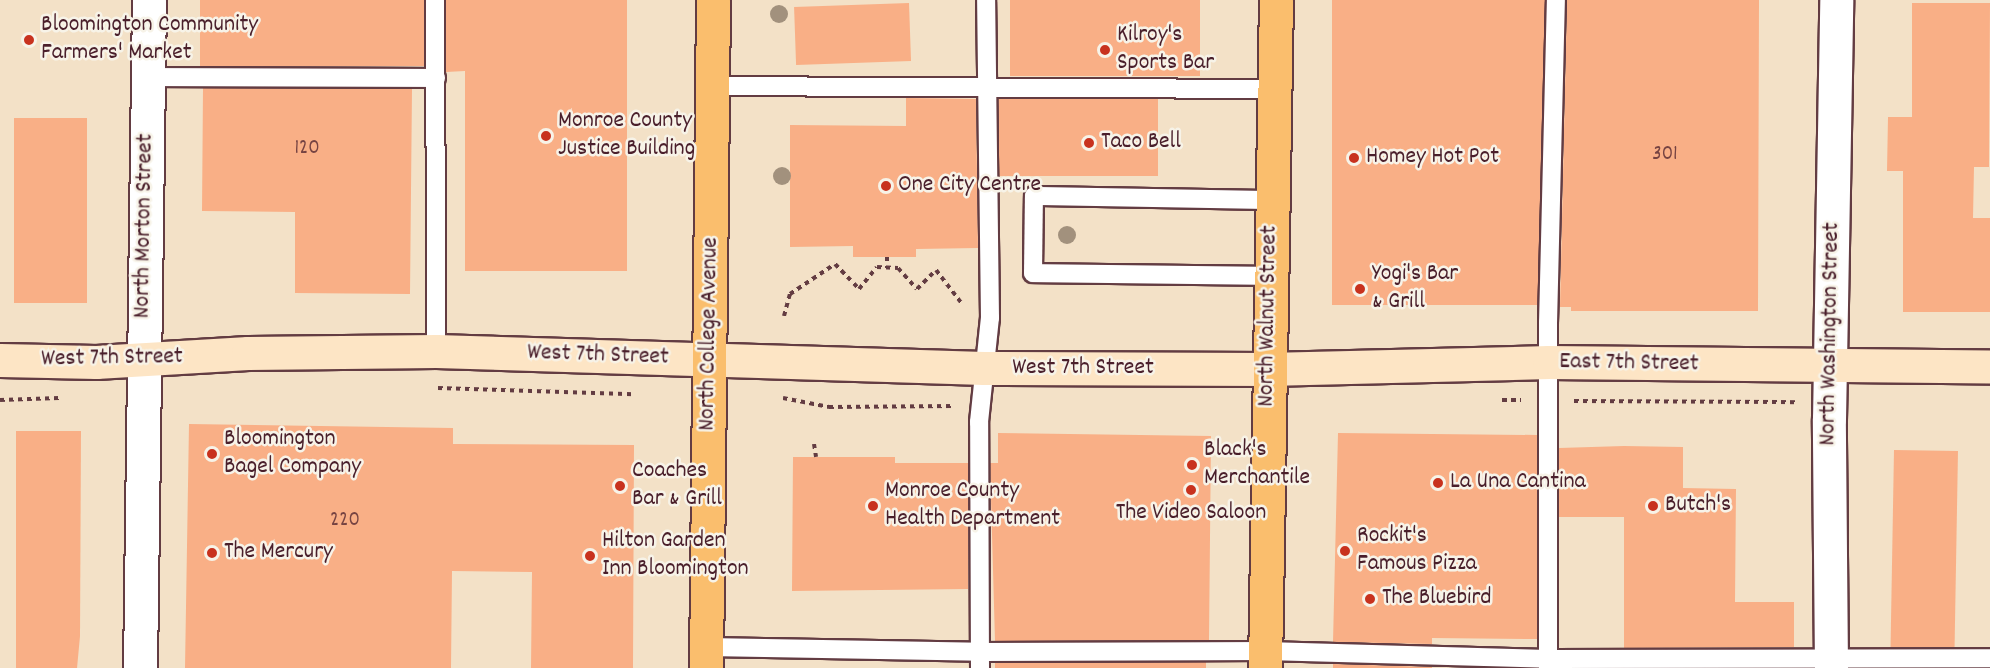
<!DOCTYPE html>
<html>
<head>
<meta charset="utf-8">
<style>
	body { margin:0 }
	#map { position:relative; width:1990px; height:668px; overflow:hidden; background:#f3e1c7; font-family:Dekko,sans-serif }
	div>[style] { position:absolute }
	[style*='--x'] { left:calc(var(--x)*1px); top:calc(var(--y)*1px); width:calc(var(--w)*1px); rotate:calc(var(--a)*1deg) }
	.building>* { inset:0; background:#f9af86; transform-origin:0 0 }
	.path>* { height:4px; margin-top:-2px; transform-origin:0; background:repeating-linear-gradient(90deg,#633c42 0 4.5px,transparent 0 9px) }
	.roads { filter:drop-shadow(2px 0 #633c42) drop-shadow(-2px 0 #633c42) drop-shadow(0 2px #633c42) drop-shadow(0 -2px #633c42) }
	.lane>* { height:18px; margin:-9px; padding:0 9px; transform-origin:9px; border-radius:9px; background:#fff }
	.street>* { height:33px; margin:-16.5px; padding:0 16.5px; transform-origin:16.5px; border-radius:16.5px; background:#fff }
	.secondary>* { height:33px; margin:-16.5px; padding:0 16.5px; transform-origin:16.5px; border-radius:16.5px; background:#fde5c5 }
	.primary>* { height:33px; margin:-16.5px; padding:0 16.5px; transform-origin:16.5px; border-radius:16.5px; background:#fabe6d }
	.trees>* { width:18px; height:18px; margin:-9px; border-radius:50%; background:#a2917d }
	.dots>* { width:16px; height:16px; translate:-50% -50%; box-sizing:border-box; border:3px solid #f7f3e8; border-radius:50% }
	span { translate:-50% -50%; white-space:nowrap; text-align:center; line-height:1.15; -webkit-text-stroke:5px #f7f3e8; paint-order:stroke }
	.number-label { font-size:21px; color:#764342 }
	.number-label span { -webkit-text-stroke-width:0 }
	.poi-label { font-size:24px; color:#4a1f2b }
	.left { translate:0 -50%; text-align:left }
	.street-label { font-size:24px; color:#4a1f2b }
</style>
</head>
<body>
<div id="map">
	<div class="building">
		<i style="left:200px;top:0;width:224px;height:66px"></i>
		<i style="clip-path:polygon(446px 0,627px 0,627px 271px,465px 271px,465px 71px,446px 72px)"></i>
		<i style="left:1010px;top:0;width:190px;height:76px"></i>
		<i style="left:1332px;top:0;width:213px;height:305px"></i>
		<i style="clip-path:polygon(1567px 0,1759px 0,1758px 311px,1571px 311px,1571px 307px,1560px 307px)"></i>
		<i style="left:909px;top:3px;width:58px;height:115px;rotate:88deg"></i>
		<i style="clip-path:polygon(1912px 3px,1990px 3px,1989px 167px,1974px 167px,1973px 218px,1990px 218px,1990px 312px,1903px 312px,1903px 171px,1887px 171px,1888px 117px,1912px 117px)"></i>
		<i style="clip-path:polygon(203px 88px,412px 89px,410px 294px,295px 293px,295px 212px,202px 211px)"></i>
		<i style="clip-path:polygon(906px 98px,976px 99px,978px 248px,916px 249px,916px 257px,853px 257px,853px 246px,790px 247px,790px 125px,906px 126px)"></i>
		<i style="left:998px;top:99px;width:160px;height:77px"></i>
		<i style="left:14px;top:118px;width:73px;height:185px"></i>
		<i style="clip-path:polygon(189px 424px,453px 428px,453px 444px,634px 445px,633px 668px,531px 668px,532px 572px,452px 571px,451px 668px,185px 668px)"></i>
		<i style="clip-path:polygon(16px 431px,81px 431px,80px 636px,77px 668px,16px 668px)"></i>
		<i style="clip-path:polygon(998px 433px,1211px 436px,1209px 640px,995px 641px,990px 463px,998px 463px)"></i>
		<i style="clip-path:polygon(1338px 433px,1537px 435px,1537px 639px,1432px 638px,1432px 644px,1333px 642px)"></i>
		<i style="clip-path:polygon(1624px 446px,1683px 447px,1683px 488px,1736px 489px,1735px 602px,1794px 602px,1794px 647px,1624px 648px,1624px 517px,1559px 517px,1559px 448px)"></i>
		<i style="left:1894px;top:450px;width:64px;height:197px;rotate:1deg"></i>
		<i style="clip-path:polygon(793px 457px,895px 457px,895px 463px,968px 463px,968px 589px,792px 591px)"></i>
		<i style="clip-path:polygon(1206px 662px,1206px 668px,995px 668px,995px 663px)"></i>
		<i style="clip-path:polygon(1333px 664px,1432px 667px,1432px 668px,1333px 668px)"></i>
	</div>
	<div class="path">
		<i style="--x:887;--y:257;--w:11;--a:90"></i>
		<i style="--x:784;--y:316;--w:23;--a:-75"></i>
		<i style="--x:790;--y:294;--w:54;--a:-33.7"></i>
		<i style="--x:835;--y:264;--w:35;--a:46"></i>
		<i style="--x:859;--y:289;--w:28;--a:-51"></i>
		<i style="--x:877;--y:267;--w:21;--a:3"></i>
		<i style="--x:898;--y:268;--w:28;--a:48"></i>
		<i style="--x:917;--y:289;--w:27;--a:-45"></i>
		<i style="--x:936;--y:270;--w:44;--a:52.4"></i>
		<i style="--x:438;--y:388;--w:196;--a:1.8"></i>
		<i style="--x:783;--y:398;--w:47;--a:11.1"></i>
		<i style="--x:829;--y:407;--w:126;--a:-0.5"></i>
		<i style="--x:0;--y:400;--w:59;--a:-1.9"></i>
		<i style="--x:1502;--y:400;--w:19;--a:0"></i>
		<i style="--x:1574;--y:401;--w:223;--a:0.3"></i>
		<i style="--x:814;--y:444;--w:13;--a:81"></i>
	</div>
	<div class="roads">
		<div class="lane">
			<i style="--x:435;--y:0;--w:351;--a:89.8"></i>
			<i style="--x:147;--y:77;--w:289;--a:0.2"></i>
			<i style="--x:712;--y:86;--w:562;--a:0.31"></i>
			<i style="--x:1270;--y:276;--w:237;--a:-179.3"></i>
			<i style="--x:1033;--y:273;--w:77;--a:-89.3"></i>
			<i style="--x:1034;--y:196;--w:238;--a:1"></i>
			<i style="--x:707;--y:647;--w:273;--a:1"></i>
			<i style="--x:980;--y:652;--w:286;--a:-0.2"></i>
			<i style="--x:1266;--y:651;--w:282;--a:1.6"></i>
			<i style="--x:1548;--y:659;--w:442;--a:-0.1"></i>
			<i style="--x:980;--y:668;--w:246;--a:-90.2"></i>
			<i style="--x:979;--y:422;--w:105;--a:-84"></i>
			<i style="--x:990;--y:318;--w:318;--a:-90.7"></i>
			<i style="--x:1548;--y:668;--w:345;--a:-90"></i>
			<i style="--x:1548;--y:323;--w:323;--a:-88.6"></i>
		</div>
		<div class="street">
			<i style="--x:140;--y:668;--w:668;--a:-89.23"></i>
			<i style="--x:1831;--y:668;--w:249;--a:-90.5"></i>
			<i style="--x:1829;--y:419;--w:419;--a:-89"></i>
		</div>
		<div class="secondary">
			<i style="--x:0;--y:360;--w:96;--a:1.2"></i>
			<i style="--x:96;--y:362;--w:152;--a:-3.4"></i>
			<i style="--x:248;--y:353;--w:188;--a:-0.6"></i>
			<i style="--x:436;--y:351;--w:548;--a:1.78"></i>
			<i style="--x:984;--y:368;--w:283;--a:0.2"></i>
			<i style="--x:1267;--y:369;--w:282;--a:-1.4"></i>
			<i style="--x:1549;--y:362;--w:441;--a:0.6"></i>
		</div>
		<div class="primary">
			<i style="--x:706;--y:668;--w:668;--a:-89.4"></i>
			<i style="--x:1265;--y:668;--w:668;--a:-89.06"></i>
		</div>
	</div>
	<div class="trees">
		<i style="left:779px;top:14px"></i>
		<i style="left:782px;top:176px"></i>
		<i style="left:1067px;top:235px"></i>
	</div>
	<div class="dots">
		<i style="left:29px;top:40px;background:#c8321e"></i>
		<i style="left:1105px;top:50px;background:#c8321e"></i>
		<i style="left:546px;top:136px;background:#c8321e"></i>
		<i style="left:1089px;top:143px;background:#c8321e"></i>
		<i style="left:1354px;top:158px;background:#c8321e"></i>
		<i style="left:886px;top:186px;background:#c8321e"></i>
		<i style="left:1360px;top:289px;background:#c8321e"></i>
		<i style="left:212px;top:454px;background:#c8321e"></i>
		<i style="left:1192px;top:465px;background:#c8321e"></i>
		<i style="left:1438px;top:483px;background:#c8321e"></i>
		<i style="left:620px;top:486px;background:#c8321e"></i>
		<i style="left:1191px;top:490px;background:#c8321e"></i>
		<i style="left:873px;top:506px;background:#c8321e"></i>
		<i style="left:1653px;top:506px;background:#c8321e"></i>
		<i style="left:1345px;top:551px;background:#c8321e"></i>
		<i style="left:212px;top:553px;background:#c8321e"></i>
		<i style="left:590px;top:556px;background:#c8321e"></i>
		<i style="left:1370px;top:599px;background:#c8321e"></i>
	</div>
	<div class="number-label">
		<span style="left:307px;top:149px">120</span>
		<span style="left:1665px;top:155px">301</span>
		<span style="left:345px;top:521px">220</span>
	</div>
	<div class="poi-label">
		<span class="left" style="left:41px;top:40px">Bloomington Community<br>Farmers' Market</span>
		<span class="left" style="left:1117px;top:50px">Kilroy's<br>Sports Bar</span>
		<span class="left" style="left:558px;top:136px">Monroe County<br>Justice Building</span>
		<span class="left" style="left:1101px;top:143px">Taco Bell</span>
		<span class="left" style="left:1366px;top:158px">Homey Hot Pot</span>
		<span class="left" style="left:898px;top:186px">One City Centre</span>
		<span class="left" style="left:1372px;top:289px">Yogi's Bar<br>&amp; Grill</span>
		<span class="left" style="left:224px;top:454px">Bloomington<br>Bagel Company</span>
		<span class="left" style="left:1204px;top:465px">Black's<br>Merchantile</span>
		<span class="left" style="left:632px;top:486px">Coaches<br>Bar &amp; Grill</span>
		<span class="left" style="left:1450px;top:483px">La Una Cantina</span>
		<span class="left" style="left:885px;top:506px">Monroe County<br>Health Department</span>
		<span class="left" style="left:1665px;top:506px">Butch's</span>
		<span style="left:1191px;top:514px">The Video Saloon</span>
		<span class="left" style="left:1357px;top:551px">Rockit's<br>Famous Pizza</span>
		<span class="left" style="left:602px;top:556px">Hilton Garden<br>Inn Bloomington</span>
		<span class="left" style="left:224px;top:553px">The Mercury</span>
		<span class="left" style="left:1382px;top:599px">The Bluebird</span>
	</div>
	<div class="street-label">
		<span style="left:145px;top:226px;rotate:-89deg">North Morton Street</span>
		<span style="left:1269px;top:316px;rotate:-89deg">North Walnut Street</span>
		<span style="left:710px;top:334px;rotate:-89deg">North College Avenue</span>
		<span style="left:1831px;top:334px;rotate:-89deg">North Washington Street</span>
		<span style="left:598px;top:356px;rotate:2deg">West 7th Street</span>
		<span style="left:112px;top:359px;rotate:-1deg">West 7th Street</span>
		<span style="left:1629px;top:364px;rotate:1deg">East 7th Street</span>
		<span style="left:1083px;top:369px">West 7th Street</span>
	</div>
</div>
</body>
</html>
